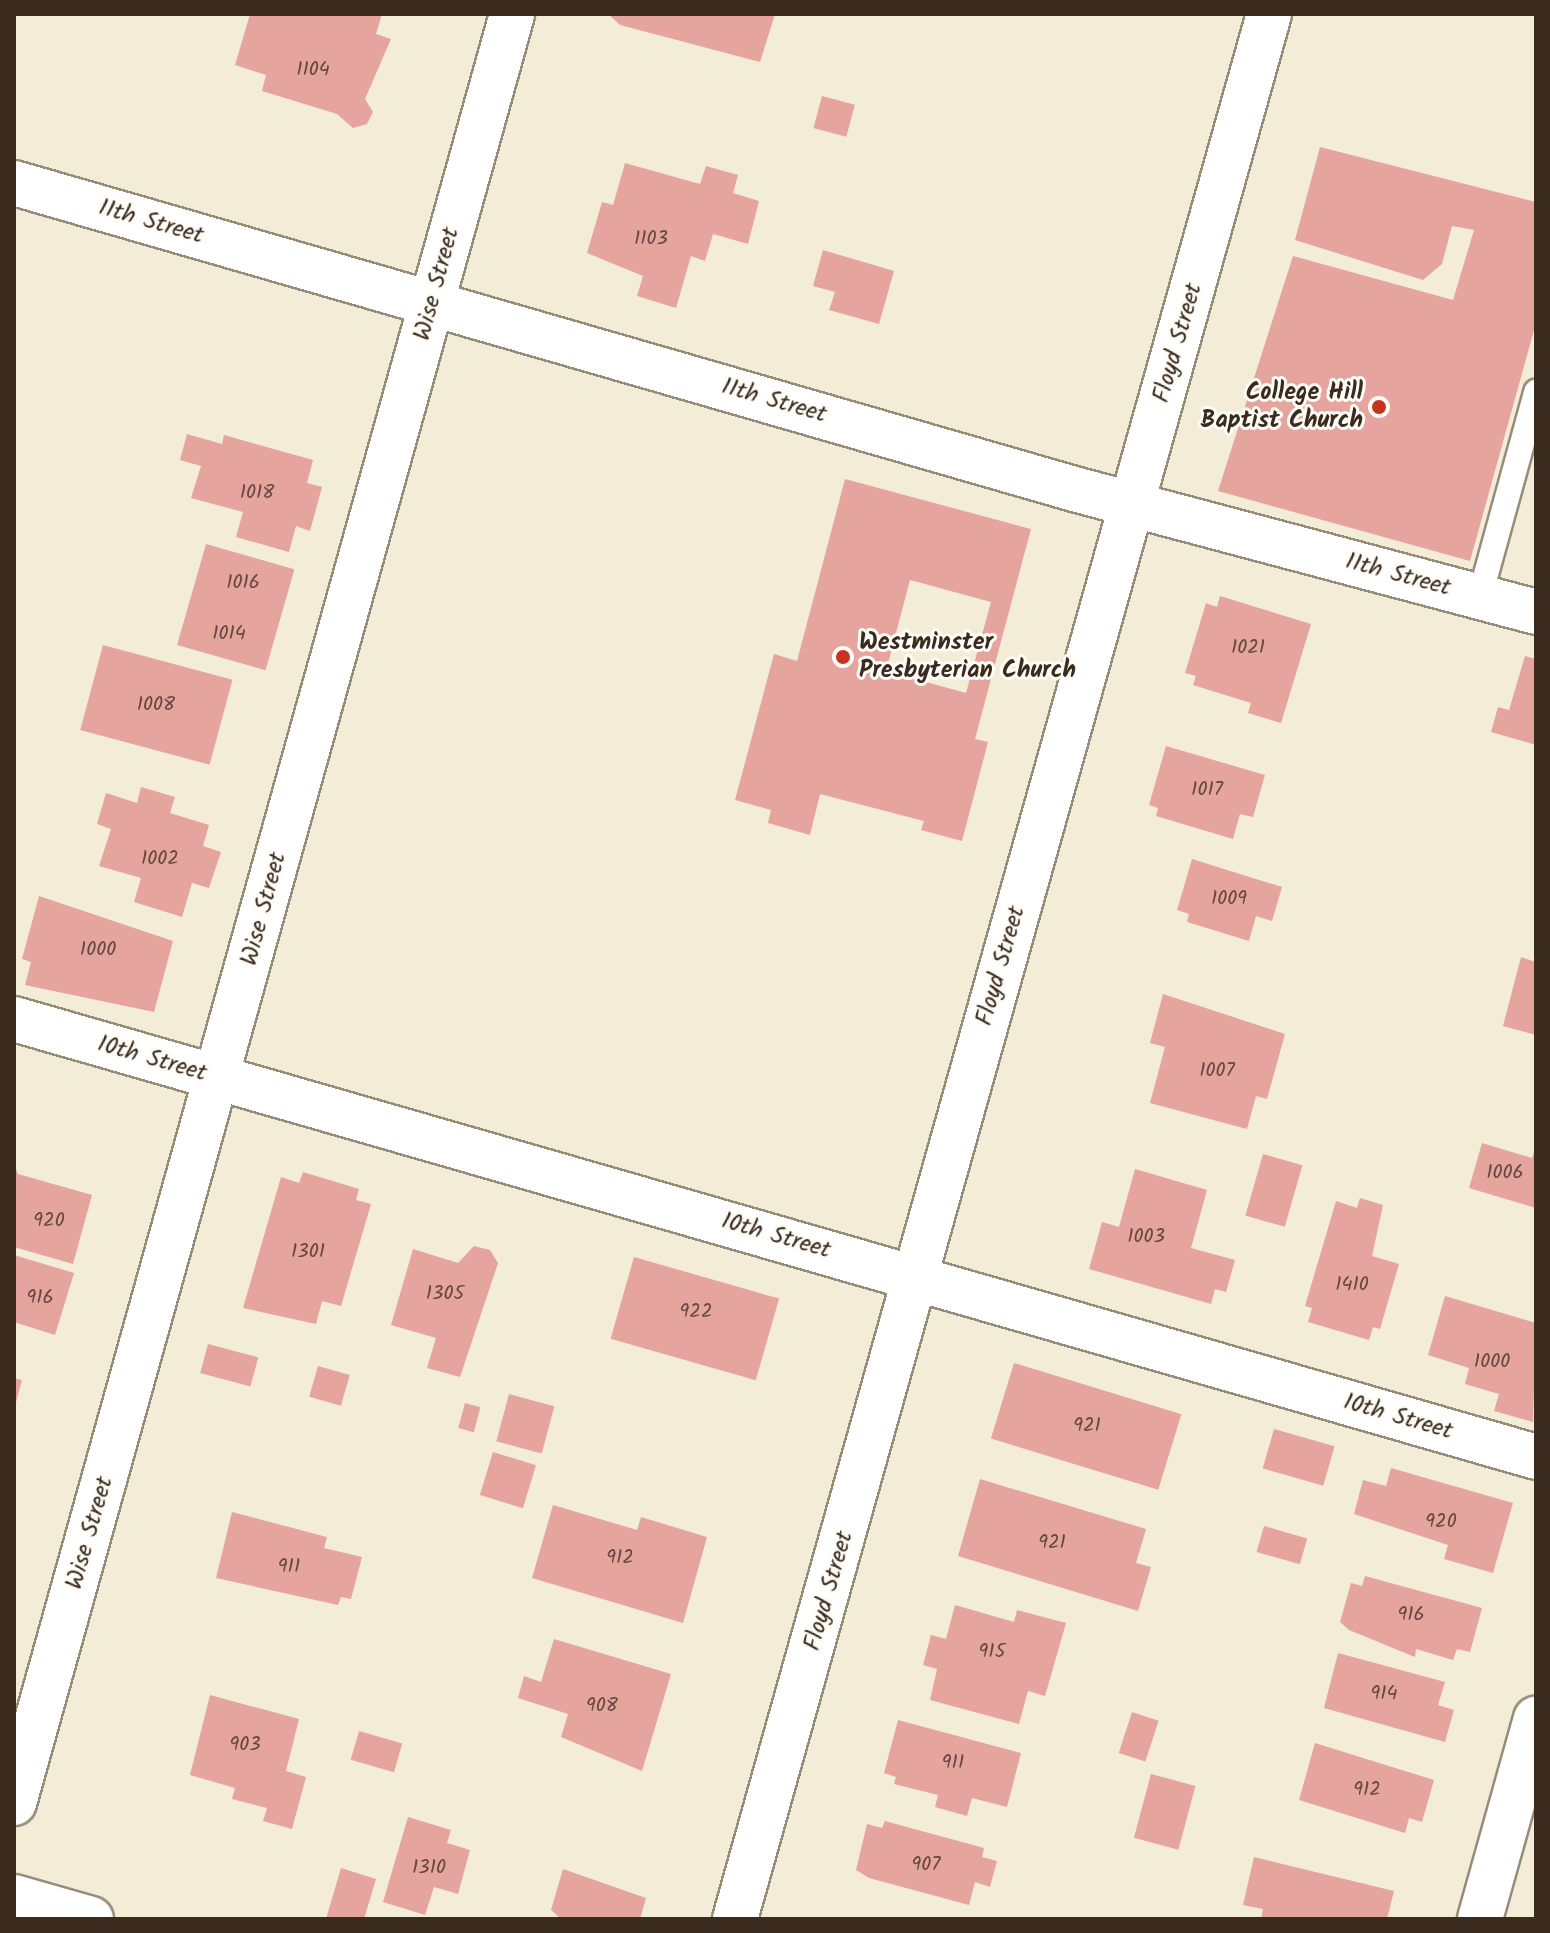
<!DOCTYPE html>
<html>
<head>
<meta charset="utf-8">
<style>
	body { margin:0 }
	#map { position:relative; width:1550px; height:1933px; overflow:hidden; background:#f3ecd6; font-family:Kalam,sans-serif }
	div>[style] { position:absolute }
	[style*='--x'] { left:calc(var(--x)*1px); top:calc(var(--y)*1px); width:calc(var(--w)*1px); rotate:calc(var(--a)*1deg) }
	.building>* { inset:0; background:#e5a59e; transform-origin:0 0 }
	.roads { filter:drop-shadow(2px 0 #978b7a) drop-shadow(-2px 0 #978b7a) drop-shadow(0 2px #978b7a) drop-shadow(0 -2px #978b7a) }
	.lane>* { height:24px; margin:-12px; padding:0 12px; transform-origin:12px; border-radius:12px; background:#fff }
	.street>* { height:44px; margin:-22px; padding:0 22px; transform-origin:22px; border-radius:22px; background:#fff }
	.dots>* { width:22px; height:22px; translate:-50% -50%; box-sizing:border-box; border:4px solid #fdfcf7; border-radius:50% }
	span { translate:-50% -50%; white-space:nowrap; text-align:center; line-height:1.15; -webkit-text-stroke:6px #fdfcf7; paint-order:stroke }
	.number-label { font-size:20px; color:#66493e }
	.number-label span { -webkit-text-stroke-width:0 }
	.street-label { font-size:24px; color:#3b2a1e }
	.poi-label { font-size:24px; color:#3b2a1e; font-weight:700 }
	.right { translate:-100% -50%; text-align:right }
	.left { translate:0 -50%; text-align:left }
	.frame { position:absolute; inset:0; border:16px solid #3b2a1e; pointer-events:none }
</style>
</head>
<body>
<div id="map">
	<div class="building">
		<i style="clip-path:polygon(250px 14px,382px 14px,376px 34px,391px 39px,365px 99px,373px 112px,367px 124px,353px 128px,337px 114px,262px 91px,266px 75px,235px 65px)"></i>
		<i style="clip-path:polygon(608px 14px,775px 14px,760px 62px,620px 25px)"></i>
		<i style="left:822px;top:96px;width:34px;height:33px;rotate:15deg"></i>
		<i style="clip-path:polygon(1320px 147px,1536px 202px,1536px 323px,1470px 561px,1218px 491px,1293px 256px,1453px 300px,1474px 230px,1452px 226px,1442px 264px,1423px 280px,1295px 240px)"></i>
		<i style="clip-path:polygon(625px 163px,700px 184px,706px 166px,738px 175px,733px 193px,759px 201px,748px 244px,713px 234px,705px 261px,691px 256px,676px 308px,637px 296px,643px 276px,587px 253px,602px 202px,613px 205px)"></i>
		<i style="clip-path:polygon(823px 250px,894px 271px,879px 324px,829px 310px,835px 292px,813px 286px)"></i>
		<i style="clip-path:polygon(187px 434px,222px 444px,224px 435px,313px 460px,307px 483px,322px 487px,310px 531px,296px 526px,289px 552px,236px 537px,243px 512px,191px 498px,201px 466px,180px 460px)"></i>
		<i style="clip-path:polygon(evenodd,845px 479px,1031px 529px,975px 739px,988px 742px,962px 841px,921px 830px,924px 821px,820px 794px,810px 835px,768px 823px,771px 810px,735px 800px,774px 654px,797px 661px,845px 479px,910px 580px,991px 602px,966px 693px,886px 671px,910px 580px)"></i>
		<i style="left:206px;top:544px;width:92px;height:105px;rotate:16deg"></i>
		<i style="clip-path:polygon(1220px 596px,1311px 624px,1281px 723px,1248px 713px,1251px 703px,1193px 685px,1196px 676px,1185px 673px,1206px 603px,1217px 607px)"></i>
		<i style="left:103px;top:645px;width:134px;height:88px;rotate:15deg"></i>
		<i style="clip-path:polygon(1525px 656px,1536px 659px,1536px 745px,1491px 732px,1498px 707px,1509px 710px)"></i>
		<i style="clip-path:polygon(1166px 746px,1265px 775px,1253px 817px,1240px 814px,1233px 839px,1156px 816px,1158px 808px,1149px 805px)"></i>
		<i style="clip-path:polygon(141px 787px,175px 797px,170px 813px,209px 825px,203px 846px,221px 852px,209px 888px,192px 883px,182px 917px,134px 902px,141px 878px,99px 866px,111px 829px,97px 824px,106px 793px,137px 803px)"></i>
		<i style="clip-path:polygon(1192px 859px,1282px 887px,1272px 921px,1256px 916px,1249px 941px,1187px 922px,1189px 914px,1177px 910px)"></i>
		<i style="clip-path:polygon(39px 896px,173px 941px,154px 1012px,25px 985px,31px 962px,22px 959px)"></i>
		<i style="clip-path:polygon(1521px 957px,1536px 962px,1536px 1035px,1503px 1026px)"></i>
		<i style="clip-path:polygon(1163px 994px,1285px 1034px,1267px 1099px,1256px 1096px,1247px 1129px,1150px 1103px,1165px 1047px,1150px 1043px)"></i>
		<i style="clip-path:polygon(1482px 1143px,1532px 1158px,1536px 1146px,1536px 1208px,1469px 1188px)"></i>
		<i style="left:1263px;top:1154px;width:41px;height:64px;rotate:16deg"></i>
		<i style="clip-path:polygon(14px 1164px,18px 1174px,92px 1195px,73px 1264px,14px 1247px)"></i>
		<i style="clip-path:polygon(1135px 1169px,1207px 1190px,1191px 1248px,1235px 1260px,1226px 1292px,1215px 1289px,1211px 1304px,1089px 1269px,1102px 1222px,1119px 1227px)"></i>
		<i style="clip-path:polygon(303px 1172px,359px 1189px,356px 1200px,371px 1204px,341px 1306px,322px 1301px,316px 1324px,243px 1308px,281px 1177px,299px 1183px)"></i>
		<i style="clip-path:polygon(1360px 1198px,1383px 1205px,1372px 1256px,1399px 1264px,1380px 1329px,1373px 1327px,1369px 1340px,1308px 1322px,1312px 1308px,1305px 1306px,1336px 1201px,1357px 1208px)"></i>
		<i style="clip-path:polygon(474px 1246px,490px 1250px,498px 1263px,460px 1377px,427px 1368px,436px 1338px,391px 1325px,413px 1249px,458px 1263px)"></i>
		<i style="clip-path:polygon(14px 1255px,74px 1273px,55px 1335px,14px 1322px)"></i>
		<i style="left:634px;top:1257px;width:151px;height:85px;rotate:16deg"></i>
		<i style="clip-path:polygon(1445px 1296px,1536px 1323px,1533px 1422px,1494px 1411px,1499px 1394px,1465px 1384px,1469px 1368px,1428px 1355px)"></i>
		<i style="left:208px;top:1344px;width:52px;height:30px;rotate:15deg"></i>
		<i style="left:1014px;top:1363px;width:175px;height:79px;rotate:17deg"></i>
		<i style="left:318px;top:1366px;width:33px;height:32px;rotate:16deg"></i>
		<i style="clip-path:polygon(14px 1378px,22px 1380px,15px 1406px,14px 1406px)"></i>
		<i style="left:509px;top:1394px;width:47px;height:49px;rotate:15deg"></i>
		<i style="left:465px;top:1403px;width:16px;height:26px;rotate:15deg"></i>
		<i style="left:1274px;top:1429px;width:63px;height:41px;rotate:16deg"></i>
		<i style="left:493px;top:1452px;width:45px;height:45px;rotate:17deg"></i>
		<i style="clip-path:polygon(1391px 1468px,1513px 1503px,1493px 1573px,1444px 1559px,1448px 1545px,1354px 1514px,1363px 1480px,1386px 1486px)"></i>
		<i style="clip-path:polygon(980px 1479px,1146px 1529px,1136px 1563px,1151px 1567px,1138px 1611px,958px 1556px)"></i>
		<i style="clip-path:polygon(553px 1505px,637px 1530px,641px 1517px,707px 1537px,683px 1623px,532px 1578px)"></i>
		<i style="clip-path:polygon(232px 1512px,327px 1537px,324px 1548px,362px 1557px,351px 1599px,341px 1597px,338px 1605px,216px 1578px)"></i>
		<i style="left:1264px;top:1526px;width:45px;height:27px;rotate:16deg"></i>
		<i style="clip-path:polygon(1365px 1576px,1482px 1608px,1470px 1652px,1457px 1649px,1453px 1660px,1416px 1649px,1415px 1657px,1349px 1630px,1340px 1622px,1351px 1583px,1362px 1586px)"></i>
		<i style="clip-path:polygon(955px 1605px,1014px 1622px,1017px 1610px,1066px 1623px,1045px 1696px,1028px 1691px,1019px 1724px,930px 1700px,937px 1669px,923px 1665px,931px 1635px,946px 1639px)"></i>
		<i style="clip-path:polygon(554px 1639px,671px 1674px,642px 1771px,561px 1737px,568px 1714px,518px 1698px,524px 1676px,541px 1682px)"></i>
		<i style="clip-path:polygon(1338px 1653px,1445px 1682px,1438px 1705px,1454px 1710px,1445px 1742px,1324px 1708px)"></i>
		<i style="clip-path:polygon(210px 1695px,299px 1719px,286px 1771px,306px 1777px,292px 1829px,263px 1821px,267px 1808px,232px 1799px,235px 1788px,190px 1775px)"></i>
		<i style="left:1132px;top:1712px;width:28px;height:43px;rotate:18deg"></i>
		<i style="clip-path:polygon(898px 1720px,1021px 1753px,1007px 1807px,972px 1798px,967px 1816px,935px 1807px,938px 1795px,894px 1784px,896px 1777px,884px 1773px)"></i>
		<i style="left:359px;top:1731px;width:45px;height:30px;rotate:16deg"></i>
		<i style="clip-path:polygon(1315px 1743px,1434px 1780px,1422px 1822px,1409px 1818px,1405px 1833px,1299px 1800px)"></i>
		<i style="left:1151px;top:1774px;width:46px;height:66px;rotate:15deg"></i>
		<i style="clip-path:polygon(408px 1817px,451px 1830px,447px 1843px,470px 1850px,458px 1894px,434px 1887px,425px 1915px,383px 1902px)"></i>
		<i style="clip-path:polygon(885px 1821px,984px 1848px,982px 1857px,997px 1861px,990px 1887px,975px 1882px,969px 1905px,869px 1878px,856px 1870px,867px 1824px,882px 1828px)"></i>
		<i style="clip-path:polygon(1254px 1857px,1394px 1891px,1387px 1919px,1261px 1919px,1263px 1909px,1243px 1905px)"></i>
		<i style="clip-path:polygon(341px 1868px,376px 1879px,364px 1919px,326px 1919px)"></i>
		<i style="clip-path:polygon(563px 1869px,646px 1898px,640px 1919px,561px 1919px,551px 1910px)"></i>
	</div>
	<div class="roads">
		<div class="lane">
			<i style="--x:1480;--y:596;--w:212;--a:-74.6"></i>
		</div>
		<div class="street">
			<i style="--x:14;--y:183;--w:1103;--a:16.1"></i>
			<i style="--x:1074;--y:489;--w:478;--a:14.9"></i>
			<i style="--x:14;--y:1019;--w:1584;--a:16.05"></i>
			<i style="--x:14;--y:1803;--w:1857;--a:-74.44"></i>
			<i style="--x:14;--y:1897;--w:80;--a:15.9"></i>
			<i style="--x:735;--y:1919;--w:1978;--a:-74.34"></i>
			<i style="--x:1480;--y:1919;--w:208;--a:-74.4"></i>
		</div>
	</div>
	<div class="dots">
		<i style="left:1379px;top:407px;background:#c8321e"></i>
		<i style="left:843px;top:657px;background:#c8321e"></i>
	</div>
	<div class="number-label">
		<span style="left:313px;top:70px">1104</span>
		<span style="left:651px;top:239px">1103</span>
		<span style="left:257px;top:493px">1018</span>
		<span style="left:243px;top:583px">1016</span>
		<span style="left:229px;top:634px">1014</span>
		<span style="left:1248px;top:648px">1021</span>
		<span style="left:156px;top:705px">1008</span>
		<span style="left:1207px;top:790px">1017</span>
		<span style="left:160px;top:859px">1002</span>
		<span style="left:1229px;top:899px">1009</span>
		<span style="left:98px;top:950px">1000</span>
		<span style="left:1217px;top:1071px">1007</span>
		<span style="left:1505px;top:1173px">1006</span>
		<span style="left:49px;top:1221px">920</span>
		<span style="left:1146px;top:1237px">1003</span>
		<span style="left:308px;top:1252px">1301</span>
		<span style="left:1352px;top:1285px">1410</span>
		<span style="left:445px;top:1294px">1305</span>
		<span style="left:40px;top:1298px">916</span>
		<span style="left:696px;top:1312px">922</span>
		<span style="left:1492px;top:1362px">1000</span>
		<span style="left:1087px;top:1426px">921</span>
		<span style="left:1441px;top:1522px">920</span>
		<span style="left:1052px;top:1543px">921</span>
		<span style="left:620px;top:1558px">912</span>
		<span style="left:289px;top:1567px">911</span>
		<span style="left:1411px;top:1615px">916</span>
		<span style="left:992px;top:1652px">915</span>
		<span style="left:1384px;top:1694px">914</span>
		<span style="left:602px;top:1706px">908</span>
		<span style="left:245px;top:1745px">903</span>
		<span style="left:953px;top:1763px">911</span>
		<span style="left:1367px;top:1790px">912</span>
		<span style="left:926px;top:1865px">907</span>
		<span style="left:429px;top:1868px">1310</span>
	</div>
	<div class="street-label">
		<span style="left:151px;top:222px;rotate:16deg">11th Street</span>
		<span style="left:437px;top:284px;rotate:-75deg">Wise Street</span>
		<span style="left:1178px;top:343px;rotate:-74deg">Floyd Street</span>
		<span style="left:774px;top:401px;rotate:16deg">11th Street</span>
		<span style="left:1398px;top:575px;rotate:15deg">11th Street</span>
		<span style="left:264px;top:909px;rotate:-75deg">Wise Street</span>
		<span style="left:1001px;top:966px;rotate:-74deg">Floyd Street</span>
		<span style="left:152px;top:1059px;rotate:16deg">10th Street</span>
		<span style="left:776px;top:1236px;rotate:16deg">10th Street</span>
		<span style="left:1398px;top:1417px;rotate:16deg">10th Street</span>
		<span style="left:90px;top:1533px;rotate:-74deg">Wise Street</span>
		<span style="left:829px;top:1591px;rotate:-74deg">Floyd Street</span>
	</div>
	<div class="poi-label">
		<span class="right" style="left:1363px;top:407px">College Hill<br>Baptist Church</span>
		<span class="left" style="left:859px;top:657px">Westminster<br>Presbyterian Church</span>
	</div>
	<div class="frame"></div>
</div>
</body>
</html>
